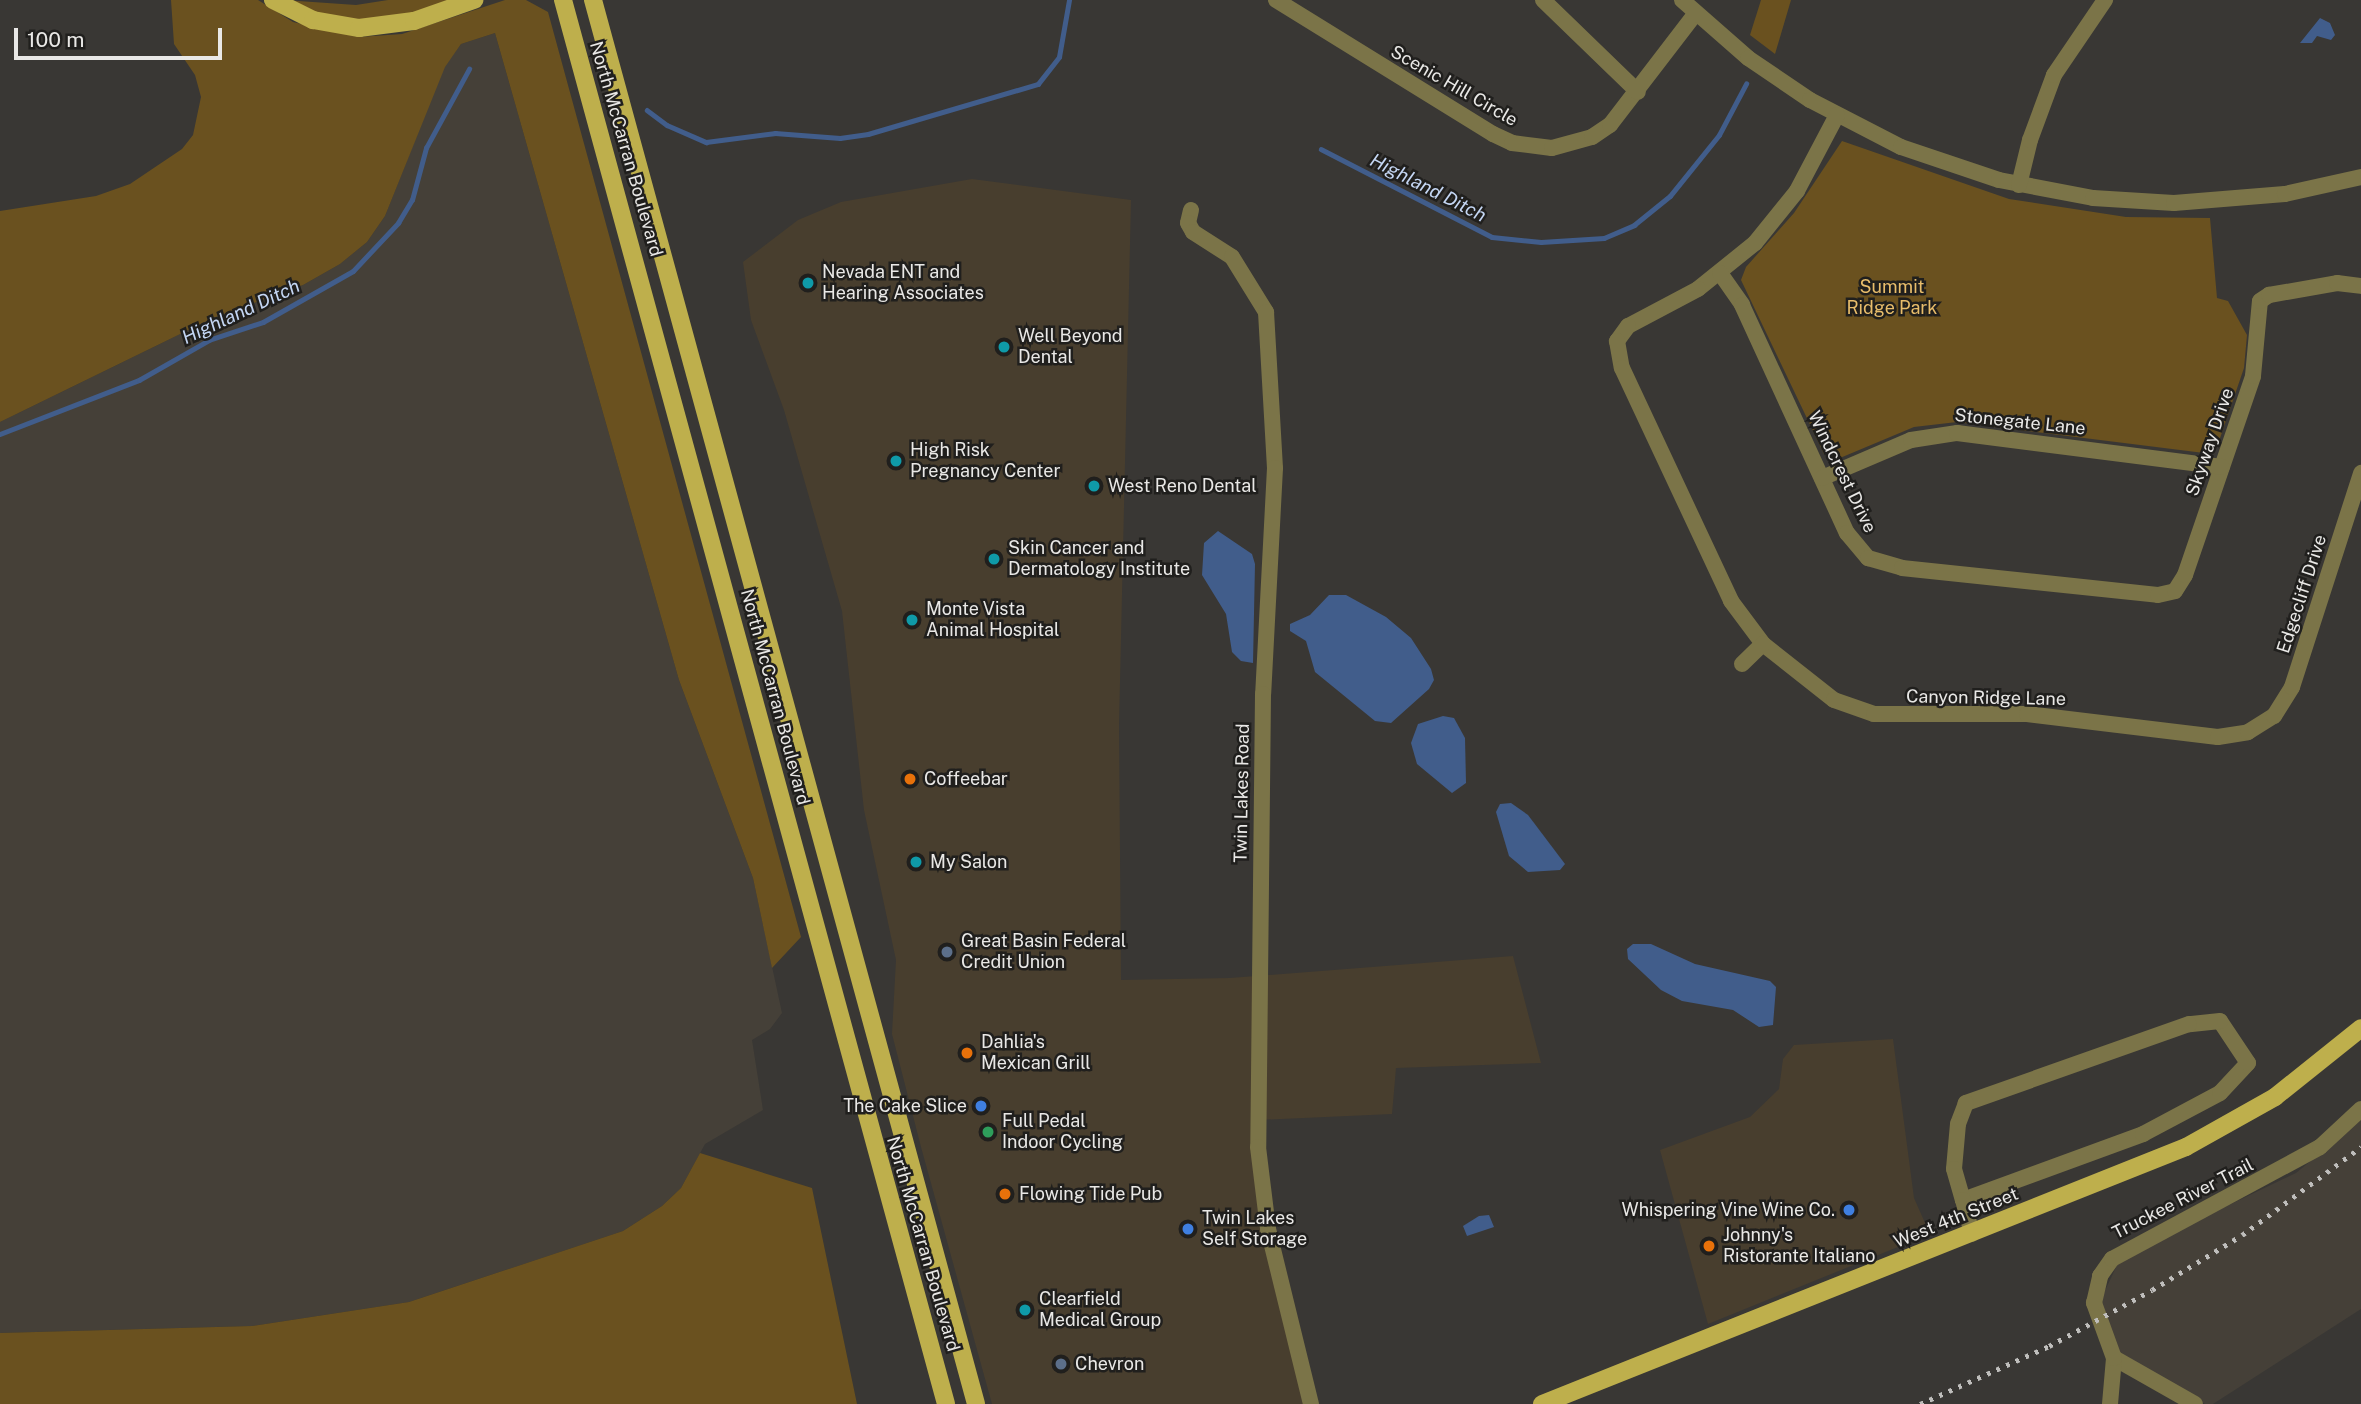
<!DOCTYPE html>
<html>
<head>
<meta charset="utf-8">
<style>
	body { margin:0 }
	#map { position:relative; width:2361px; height:1404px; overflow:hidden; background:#393734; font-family:"Public Sans",sans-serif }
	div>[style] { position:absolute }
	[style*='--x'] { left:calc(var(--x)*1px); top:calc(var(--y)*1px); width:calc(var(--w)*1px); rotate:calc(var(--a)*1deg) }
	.commercial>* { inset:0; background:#483e2e }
	.built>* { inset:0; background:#454038 }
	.green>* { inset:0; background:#6a511f }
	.water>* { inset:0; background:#415d8b }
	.stream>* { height:4.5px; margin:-2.25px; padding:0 2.25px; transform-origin:2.25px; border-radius:2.25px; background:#415d8b }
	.minor>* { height:16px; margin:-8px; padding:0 8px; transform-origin:8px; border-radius:8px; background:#7b7448 }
	.major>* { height:18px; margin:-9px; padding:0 9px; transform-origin:9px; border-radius:9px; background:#beaf4c }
	.rail>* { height:4.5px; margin-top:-2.25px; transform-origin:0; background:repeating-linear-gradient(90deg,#bfbebc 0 3.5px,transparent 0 10.5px) }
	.dots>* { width:19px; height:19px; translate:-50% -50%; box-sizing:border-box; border:4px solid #201f1d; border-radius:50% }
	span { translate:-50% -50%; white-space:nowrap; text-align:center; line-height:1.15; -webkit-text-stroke:5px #201f1d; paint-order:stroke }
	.street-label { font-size:18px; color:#e9e8e6 }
	.poi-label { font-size:18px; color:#e9e8e6 }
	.left { translate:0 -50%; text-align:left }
	.right { translate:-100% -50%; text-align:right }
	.park-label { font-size:18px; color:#e8bd6b }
	.water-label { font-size:19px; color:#c4d6f3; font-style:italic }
	.scale { position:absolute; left:14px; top:28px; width:208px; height:32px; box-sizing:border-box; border:4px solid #e9e8e6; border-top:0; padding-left:9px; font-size:21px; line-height:24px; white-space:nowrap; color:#e9e8e6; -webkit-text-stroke:5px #201f1d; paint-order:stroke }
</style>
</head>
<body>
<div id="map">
	<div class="commercial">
		<i style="clip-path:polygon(972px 179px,1131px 200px,1119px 726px,1121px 980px,1230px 978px,1513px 956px,1541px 1063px,1396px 1068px,1392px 1114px,1258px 1120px,1258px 1147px,1311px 1404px,992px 1404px,921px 1147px,892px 1034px,896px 960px,864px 810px,842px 611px,784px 410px,751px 320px,743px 262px,798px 220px,841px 202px)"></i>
		<i style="clip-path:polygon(1893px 1039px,1914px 1198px,1930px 1234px,1708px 1324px,1660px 1150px,1750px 1117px,1779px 1089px,1783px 1059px,1794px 1045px)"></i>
	</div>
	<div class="built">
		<i style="clip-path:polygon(495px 33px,679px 680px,753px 878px,782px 1013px,770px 1029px,752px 1040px,763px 1110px,705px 1144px,681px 1188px,662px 1206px,623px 1231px,409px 1302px,252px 1326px,0 1333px,0 422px,213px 318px,303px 285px,340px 264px,367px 242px,385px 216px,444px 67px,461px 44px)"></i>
		<i style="clip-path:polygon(2361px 1120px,2361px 1309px,2213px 1404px,2205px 1404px,2120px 1353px,2101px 1311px,2103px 1295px,2118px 1263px,2141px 1247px,2296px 1173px)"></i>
	</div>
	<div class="green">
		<i style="clip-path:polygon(171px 0,258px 0,293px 22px,359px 37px,402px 34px,505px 0,526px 0,548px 12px,801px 937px,772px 968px,753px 878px,679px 680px,495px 33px,461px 44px,445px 67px,385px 216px,367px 242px,340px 264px,303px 285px,213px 318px,0 422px,0 211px,96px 196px,130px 184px,182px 149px,193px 135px,201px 97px,195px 75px,174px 44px)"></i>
		<i style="clip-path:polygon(284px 0,356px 5px,388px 0,454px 0,405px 17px,375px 22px,328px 18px)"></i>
		<i style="clip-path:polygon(1761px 0,1791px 0,1775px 54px,1750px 35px)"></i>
		<i style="clip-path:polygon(1842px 141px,2009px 199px,2126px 217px,2210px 218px,2217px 298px,2228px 301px,2247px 335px,2244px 368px,2218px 444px,2204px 453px,1957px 422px,1914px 427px,1840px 458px,1824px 454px,1741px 280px,1746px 267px,1794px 213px)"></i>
		<i style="clip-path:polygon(700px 1153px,812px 1188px,857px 1404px,0 1404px,0 1333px,252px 1326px,409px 1302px,623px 1231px,662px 1206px,681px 1188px)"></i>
	</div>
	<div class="water">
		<i style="clip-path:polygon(2320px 18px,2330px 23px,2335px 35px,2331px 40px,2317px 36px,2312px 43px,2300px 43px)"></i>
		<i style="clip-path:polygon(1218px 531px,1252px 554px,1255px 564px,1253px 663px,1241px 661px,1232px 652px,1226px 614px,1202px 575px,1204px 543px)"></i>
		<i style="clip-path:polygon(1329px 595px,1346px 595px,1386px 617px,1411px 638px,1431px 669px,1434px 680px,1429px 689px,1391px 723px,1375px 721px,1315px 672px,1306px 641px,1290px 631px,1290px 624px,1310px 615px)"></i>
		<i style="clip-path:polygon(1443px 716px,1454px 718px,1465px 738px,1466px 783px,1452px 793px,1417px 764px,1411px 743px,1418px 724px)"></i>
		<i style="clip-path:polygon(1511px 803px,1528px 815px,1565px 864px,1560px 870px,1528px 872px,1509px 856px,1496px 812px,1500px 804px)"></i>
		<i style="clip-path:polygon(1633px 944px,1651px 944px,1695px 964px,1770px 981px,1776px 987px,1773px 1025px,1759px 1027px,1733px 1010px,1682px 1001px,1661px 990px,1628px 959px,1627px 949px)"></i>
		<i style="clip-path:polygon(1489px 1215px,1494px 1227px,1467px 1236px,1463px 1226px,1479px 1216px)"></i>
	</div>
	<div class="stream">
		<i style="--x:647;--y:110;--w:25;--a:37"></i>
		<i style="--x:667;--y:125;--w:43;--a:23.6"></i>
		<i style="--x:706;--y:142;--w:70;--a:-7.4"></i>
		<i style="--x:775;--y:133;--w:65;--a:4.4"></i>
		<i style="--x:840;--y:138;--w:28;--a:-8"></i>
		<i style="--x:868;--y:134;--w:177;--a:-16.4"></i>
		<i style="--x:1038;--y:84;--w:34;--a:-52"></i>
		<i style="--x:1059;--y:57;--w:58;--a:-80"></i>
		<i style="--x:1321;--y:149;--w:192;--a:27.2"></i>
		<i style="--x:1492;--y:237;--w:49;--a:5.8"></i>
		<i style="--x:1541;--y:242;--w:63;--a:-3.6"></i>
		<i style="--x:1604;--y:238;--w:33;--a:-23"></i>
		<i style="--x:1634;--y:225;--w:46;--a:-38.9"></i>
		<i style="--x:1670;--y:196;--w:78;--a:-51.2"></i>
		<i style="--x:1719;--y:135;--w:58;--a:-62.1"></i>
		<i style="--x:0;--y:434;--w:149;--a:-21.2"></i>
		<i style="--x:139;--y:380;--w:81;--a:-29.7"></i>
		<i style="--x:209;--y:340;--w:57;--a:-18.4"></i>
		<i style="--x:263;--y:322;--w:103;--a:-29.5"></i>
		<i style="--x:353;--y:271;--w:66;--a:-46.8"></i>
		<i style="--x:398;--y:223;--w:27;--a:-59"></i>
		<i style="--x:412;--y:200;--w:54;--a:-74.9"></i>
		<i style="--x:426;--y:148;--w:90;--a:-61.4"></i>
	</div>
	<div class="minor">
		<i style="--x:1276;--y:0;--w:255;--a:31.7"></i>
		<i style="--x:1493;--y:134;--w:21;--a:25"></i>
		<i style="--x:1512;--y:143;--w:40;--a:7.1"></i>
		<i style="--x:1552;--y:148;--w:41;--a:-15.4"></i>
		<i style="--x:1592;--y:137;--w:22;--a:-34"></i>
		<i style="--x:1610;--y:125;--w:141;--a:-52.5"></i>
		<i style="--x:1543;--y:0;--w:132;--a:44.1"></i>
		<i style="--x:1682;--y:0;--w:88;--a:41.3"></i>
		<i style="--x:1748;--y:58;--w:75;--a:34.1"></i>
		<i style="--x:1810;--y:100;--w:102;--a:27.3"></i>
		<i style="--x:1901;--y:147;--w:103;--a:18.6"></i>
		<i style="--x:1999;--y:180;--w:96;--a:10.8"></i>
		<i style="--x:2093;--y:198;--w:81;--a:3.5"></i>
		<i style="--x:2174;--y:203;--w:111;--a:-4.6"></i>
		<i style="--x:2285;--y:194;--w:78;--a:-12.6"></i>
		<i style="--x:1837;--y:115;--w:86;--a:117.8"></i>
		<i style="--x:1797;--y:191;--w:67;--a:128.9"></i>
		<i style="--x:1755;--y:243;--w:73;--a:141.1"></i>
		<i style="--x:1698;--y:289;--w:79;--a:152.1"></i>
		<i style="--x:1628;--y:326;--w:19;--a:126"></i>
		<i style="--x:1617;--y:341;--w:27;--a:80"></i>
		<i style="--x:1622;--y:368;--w:257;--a:64.9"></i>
		<i style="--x:1731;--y:601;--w:54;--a:53.3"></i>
		<i style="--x:1763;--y:644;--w:90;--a:38.3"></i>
		<i style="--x:1834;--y:700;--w:42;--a:19.3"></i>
		<i style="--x:1874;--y:714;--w:153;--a:0"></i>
		<i style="--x:2027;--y:714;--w:192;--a:6.9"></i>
		<i style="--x:2218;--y:737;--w:30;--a:-9"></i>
		<i style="--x:2248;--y:732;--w:31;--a:-32"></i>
		<i style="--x:2274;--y:716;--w:34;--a:-58"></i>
		<i style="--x:2292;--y:687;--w:225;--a:-72.1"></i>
		<i style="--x:2019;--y:185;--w:46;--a:-76.3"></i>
		<i style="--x:2030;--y:140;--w:69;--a:-69.7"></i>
		<i style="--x:2054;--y:75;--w:91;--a:-55.8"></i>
		<i style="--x:1191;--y:210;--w:13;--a:103"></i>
		<i style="--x:1188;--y:223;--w:10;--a:61"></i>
		<i style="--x:1193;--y:232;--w:46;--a:32.7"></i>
		<i style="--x:1232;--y:257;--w:65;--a:58.3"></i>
		<i style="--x:1266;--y:312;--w:156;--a:86.7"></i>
		<i style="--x:1275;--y:468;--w:226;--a:93"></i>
		<i style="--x:1263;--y:694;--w:453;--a:90.6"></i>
		<i style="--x:1258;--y:1147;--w:83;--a:83"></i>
		<i style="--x:1268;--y:1229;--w:180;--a:76.2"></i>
		<i style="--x:1720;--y:273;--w:39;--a:55"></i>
		<i style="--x:1742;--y:305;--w:251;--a:65.3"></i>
		<i style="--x:1847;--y:533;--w:33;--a:50"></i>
		<i style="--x:1868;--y:558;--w:35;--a:16"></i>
		<i style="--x:1902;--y:568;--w:257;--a:6"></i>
		<i style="--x:2158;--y:595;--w:17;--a:-13"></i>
		<i style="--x:2175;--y:591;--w:19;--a:-58"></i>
		<i style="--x:2185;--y:575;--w:210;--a:-71.1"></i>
		<i style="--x:2253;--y:376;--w:75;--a:-84.7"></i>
		<i style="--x:2260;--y:301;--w:11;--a:-34"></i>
		<i style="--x:2269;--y:295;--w:69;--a:-10"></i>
		<i style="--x:2337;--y:283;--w:24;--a:7"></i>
		<i style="--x:1822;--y:478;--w:97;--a:-23.1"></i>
		<i style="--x:1911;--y:440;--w:47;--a:-8.7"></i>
		<i style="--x:1957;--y:433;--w:267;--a:7.3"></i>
		<i style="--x:1742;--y:664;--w:29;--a:-44"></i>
		<i style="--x:1963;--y:1200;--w:192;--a:-20.1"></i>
		<i style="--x:2143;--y:1134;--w:87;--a:-28"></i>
		<i style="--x:2220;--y:1093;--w:41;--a:-47"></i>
		<i style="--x:2248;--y:1063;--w:50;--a:-123.7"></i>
		<i style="--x:2220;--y:1021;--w:31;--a:174"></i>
		<i style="--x:2189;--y:1024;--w:237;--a:160.5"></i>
		<i style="--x:1966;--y:1103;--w:22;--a:111"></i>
		<i style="--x:1958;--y:1124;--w:45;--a:95.1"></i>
		<i style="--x:1954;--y:1169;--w:32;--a:74"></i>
		<i style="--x:1963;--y:1200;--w:35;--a:75"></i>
		<i style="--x:2114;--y:1358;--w:93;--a:29.6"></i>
		<i style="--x:2110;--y:1404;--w:46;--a:-85"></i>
		<i style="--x:2114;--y:1358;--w:59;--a:-110"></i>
		<i style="--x:2094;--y:1303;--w:28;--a:-77"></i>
		<i style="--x:2100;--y:1276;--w:21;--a:-55"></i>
		<i style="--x:2112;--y:1259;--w:236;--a:-28.3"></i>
		<i style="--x:2320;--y:1147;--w:56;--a:-42.8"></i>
	</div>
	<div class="major">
		<i style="--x:273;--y:0;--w:45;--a:26.6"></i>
		<i style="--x:313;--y:20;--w:47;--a:9.9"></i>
		<i style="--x:359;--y:28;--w:55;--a:-7.3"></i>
		<i style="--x:414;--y:21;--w:64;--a:-19.3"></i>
		<i style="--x:563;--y:0;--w:1455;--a:74.74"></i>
		<i style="--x:593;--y:0;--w:1455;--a:74.74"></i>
		<i style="--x:1542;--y:1404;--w:693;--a:-21.76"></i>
		<i style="--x:2186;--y:1147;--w:102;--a:-29.3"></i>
		<i style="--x:2275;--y:1097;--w:110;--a:-38.7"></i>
	</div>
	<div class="rail">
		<i style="--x:1920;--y:1404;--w:141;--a:-24.2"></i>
		<i style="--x:2049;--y:1346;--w:117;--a:-28.5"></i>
		<i style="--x:2152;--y:1290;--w:105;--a:-31.4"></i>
		<i style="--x:2242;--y:1235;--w:148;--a:-36.5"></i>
	</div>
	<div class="dots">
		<i style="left:808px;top:283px;background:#0f9aa8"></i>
		<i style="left:1004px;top:347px;background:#0f9aa8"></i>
		<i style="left:896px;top:461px;background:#0f9aa8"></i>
		<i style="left:1094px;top:486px;background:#0f9aa8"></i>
		<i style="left:994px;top:559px;background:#0f9aa8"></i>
		<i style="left:912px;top:620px;background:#0f9aa8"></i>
		<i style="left:910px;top:779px;background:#e8710a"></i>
		<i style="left:916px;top:862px;background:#0f9aa8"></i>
		<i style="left:947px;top:952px;background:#5c6f8a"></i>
		<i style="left:967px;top:1053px;background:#e8710a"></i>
		<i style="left:981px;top:1106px;background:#3f7fe0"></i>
		<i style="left:988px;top:1132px;background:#2e9e5b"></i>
		<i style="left:1005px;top:1194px;background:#e8710a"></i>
		<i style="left:1849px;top:1210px;background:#3f7fe0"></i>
		<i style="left:1188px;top:1229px;background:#3f7fe0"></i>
		<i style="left:1709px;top:1246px;background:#e8710a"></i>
		<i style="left:1025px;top:1310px;background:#0f9aa8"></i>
		<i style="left:1061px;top:1364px;background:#5c6f8a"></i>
	</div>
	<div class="street-label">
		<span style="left:1454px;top:86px;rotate:30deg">Scenic Hill Circle</span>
		<span style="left:626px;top:149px;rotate:74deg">North McCarran Boulevard</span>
		<span style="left:2020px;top:422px;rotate:6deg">Stonegate Lane</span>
		<span style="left:2210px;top:442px;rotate:-71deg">Skyway Drive</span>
		<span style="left:1842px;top:472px;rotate:64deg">Windcrest Drive</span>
		<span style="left:2302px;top:594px;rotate:-72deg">Edgecliff Drive</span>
		<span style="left:775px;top:697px;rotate:75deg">North McCarran Boulevard</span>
		<span style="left:1986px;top:698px;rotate:1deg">Canyon Ridge Lane</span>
		<span style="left:1242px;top:793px;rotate:-89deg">Twin Lakes Road</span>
		<span style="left:2183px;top:1199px;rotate:-27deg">Truckee River Trail</span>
		<span style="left:1956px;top:1218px;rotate:-22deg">West 4th Street</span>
		<span style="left:923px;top:1244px;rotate:74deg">North McCarran Boulevard</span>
	</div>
	<div class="poi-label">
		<span class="left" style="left:822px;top:283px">Nevada ENT and<br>Hearing Associates</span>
		<span class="left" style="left:1018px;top:347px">Well Beyond<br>Dental</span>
		<span class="left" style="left:910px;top:461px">High Risk<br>Pregnancy Center</span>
		<span class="left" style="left:1108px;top:486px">West Reno Dental</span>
		<span class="left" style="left:1008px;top:559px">Skin Cancer and<br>Dermatology Institute</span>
		<span class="left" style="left:926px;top:620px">Monte Vista<br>Animal Hospital</span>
		<span class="left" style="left:924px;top:779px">Coffeebar</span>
		<span class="left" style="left:930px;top:862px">My Salon</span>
		<span class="left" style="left:961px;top:952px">Great Basin Federal<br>Credit Union</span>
		<span class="left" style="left:981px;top:1053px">Dahlia's<br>Mexican Grill</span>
		<span class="right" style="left:967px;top:1106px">The Cake Slice</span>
		<span class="left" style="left:1002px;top:1132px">Full Pedal<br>Indoor Cycling</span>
		<span class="left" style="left:1019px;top:1194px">Flowing Tide Pub</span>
		<span class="right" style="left:1835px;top:1210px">Whispering Vine Wine Co.</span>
		<span class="left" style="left:1202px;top:1229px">Twin Lakes<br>Self Storage</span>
		<span class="left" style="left:1723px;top:1246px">Johnny's<br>Ristorante Italiano</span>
		<span class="left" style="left:1039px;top:1310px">Clearfield<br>Medical Group</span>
		<span class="left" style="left:1075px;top:1364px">Chevron</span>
	</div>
	<div class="park-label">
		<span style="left:1892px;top:298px">Summit<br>Ridge Park</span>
	</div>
	<div class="water-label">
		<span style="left:1428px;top:188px;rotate:27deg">Highland Ditch</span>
		<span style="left:241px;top:312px;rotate:-25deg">Highland Ditch</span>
	</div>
	<div class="scale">100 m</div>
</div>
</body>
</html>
